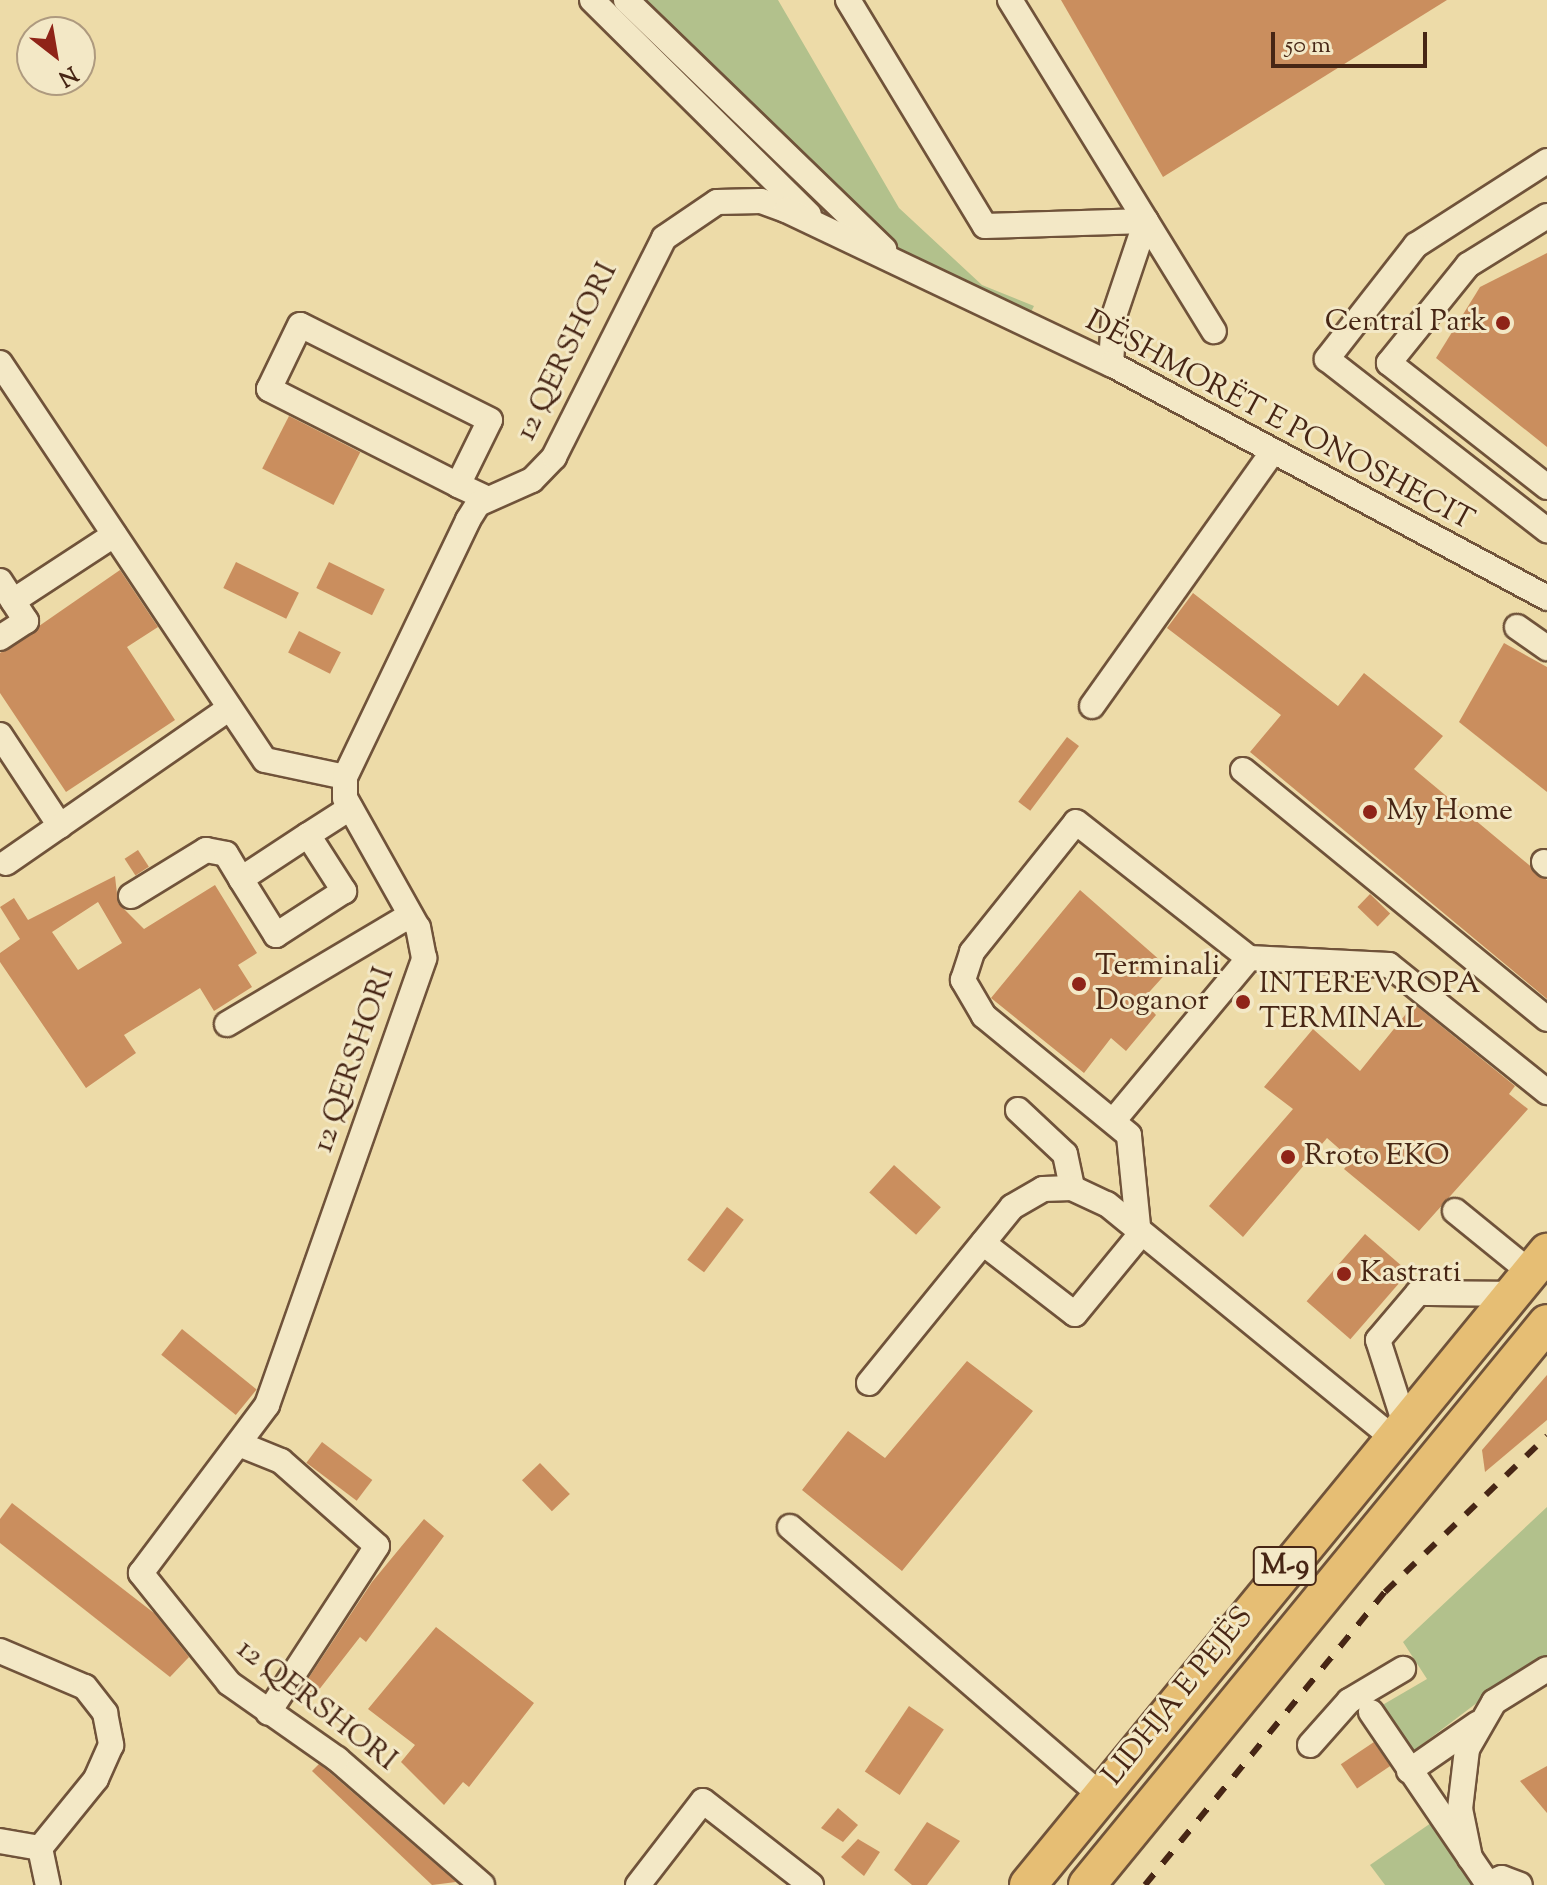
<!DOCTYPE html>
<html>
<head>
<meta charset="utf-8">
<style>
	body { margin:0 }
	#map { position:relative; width:1547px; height:1885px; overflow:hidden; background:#eddba8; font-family:"Sorts Mill Goudy",serif }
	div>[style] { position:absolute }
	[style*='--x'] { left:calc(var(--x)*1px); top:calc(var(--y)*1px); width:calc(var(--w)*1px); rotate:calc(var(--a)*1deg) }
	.green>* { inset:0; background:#b2c18c }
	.building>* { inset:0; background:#ca8e5e; transform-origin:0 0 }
	.roads { filter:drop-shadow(2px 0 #70533a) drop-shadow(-2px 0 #70533a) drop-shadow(0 2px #70533a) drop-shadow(0 -2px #70533a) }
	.minor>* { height:24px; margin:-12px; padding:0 12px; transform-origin:12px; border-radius:12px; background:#f3e8c6 }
	.highway>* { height:36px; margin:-18px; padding:0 18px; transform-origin:18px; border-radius:18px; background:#e6be74 }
	.rail>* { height:6px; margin-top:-3px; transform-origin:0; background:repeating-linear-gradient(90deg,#472615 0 14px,transparent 0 28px) }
	.dots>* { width:22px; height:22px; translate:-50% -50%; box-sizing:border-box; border:4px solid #f3e8c6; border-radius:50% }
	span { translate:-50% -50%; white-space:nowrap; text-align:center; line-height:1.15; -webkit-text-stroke:6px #f3e8c6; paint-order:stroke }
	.shield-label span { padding:2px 6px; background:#f3e8c6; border:2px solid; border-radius:6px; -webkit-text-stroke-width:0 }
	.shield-label { font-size:28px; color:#472615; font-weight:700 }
	.poi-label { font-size:30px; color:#472615 }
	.right { translate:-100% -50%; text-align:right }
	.left { translate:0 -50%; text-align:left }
	.street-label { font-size:30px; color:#472615 }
	.north { position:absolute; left:16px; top:16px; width:80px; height:80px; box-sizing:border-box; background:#f3e8c6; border:2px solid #ae9a7f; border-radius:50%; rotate:149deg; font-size:22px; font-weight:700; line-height:32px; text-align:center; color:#472615 }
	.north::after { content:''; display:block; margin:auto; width:28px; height:36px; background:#8f2418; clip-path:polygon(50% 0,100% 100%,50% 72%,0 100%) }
	.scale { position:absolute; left:1271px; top:32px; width:156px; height:36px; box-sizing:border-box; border:4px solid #472615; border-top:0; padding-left:10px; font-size:24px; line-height:28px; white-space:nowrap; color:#472615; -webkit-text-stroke:6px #f3e8c6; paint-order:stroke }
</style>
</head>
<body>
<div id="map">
	<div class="green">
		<i style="clip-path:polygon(597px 0,778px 0,899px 208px,982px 285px,1034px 306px,1023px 328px,813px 225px)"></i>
		<i style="clip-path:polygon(1547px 1507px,1547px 1660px,1519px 1671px,1412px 1752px,1379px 1707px,1427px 1679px,1403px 1642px)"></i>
		<i style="clip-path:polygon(1431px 1823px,1476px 1885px,1385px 1885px,1370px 1865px)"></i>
	</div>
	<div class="building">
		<i style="clip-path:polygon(1061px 0,1447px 0,1163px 177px)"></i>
		<i style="clip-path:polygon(1547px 253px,1547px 447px,1436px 358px,1480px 287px)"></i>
		<i style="left:289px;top:416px;width:80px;height:59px;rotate:27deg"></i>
		<i style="left:236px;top:562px;width:70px;height:29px;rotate:26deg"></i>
		<i style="left:329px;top:562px;width:62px;height:29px;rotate:26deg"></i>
		<i style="clip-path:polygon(120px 570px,158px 627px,127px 647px,175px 720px,66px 792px,0 693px,0 653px)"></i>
		<i style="clip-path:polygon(1193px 593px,1338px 706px,1364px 673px,1443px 736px,1414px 769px,1547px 880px,1547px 999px,1250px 752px,1281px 715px,1167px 628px)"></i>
		<i style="left:299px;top:631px;width:47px;height:24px;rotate:27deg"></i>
		<i style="clip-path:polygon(1504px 643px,1547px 667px,1547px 792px,1459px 722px)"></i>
		<i style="left:1067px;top:737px;width:15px;height:81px;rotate:37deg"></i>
		<i style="left:138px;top:850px;width:20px;height:16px;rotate:57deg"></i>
		<i style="clip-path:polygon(evenodd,115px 876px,118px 903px,144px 929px,215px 885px,257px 953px,238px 965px,252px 987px,214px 1011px,200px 988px,124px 1035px,136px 1053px,86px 1088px,0 962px,0 953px,20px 939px,0 907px,14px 898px,28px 920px,115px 876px,98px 902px,122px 943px,78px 970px,52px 932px,98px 902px)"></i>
		<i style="clip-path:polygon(1080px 890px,1170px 969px,1142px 1000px,1156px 1015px,1126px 1051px,1111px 1038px,1084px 1073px,991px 998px)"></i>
		<i style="left:1370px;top:894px;width:28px;height:18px;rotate:44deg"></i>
		<i style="clip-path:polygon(1414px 1004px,1515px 1086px,1509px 1094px,1528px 1109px,1419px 1231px,1344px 1169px,1352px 1160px,1327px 1138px,1243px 1237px,1209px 1206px,1293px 1109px,1264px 1087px,1313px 1029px,1360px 1071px)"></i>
		<i style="left:894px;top:1165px;width:63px;height:37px;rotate:42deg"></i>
		<i style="left:727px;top:1207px;width:21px;height:66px;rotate:37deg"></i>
		<i style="left:1365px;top:1234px;width:58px;height:89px;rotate:41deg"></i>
		<i style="left:182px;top:1329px;width:96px;height:33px;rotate:39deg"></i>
		<i style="clip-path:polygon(967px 1361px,1033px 1411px,902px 1571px,802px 1490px,848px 1431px,885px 1458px)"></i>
		<i style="clip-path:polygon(1547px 1375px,1547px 1420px,1485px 1472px,1482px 1450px)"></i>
		<i style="left:322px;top:1442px;width:63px;height:26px;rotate:37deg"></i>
		<i style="left:540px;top:1463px;width:43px;height:25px;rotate:46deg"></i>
		<i style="clip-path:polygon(12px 1503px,154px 1613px,189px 1657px,170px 1677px,0 1543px,0 1519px)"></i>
		<i style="clip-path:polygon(424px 1519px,444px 1536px,366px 1642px,360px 1637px,311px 1700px,300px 1691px,372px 1582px)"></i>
		<i style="clip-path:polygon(436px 1627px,534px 1703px,469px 1787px,463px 1782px,444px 1805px,401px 1762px,415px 1745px,368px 1709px)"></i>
		<i style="left:909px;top:1706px;width:42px;height:79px;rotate:34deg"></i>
		<i style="left:1374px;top:1742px;width:29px;height:40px;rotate:56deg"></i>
		<i style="clip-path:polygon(319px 1764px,328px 1771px,456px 1882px,432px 1885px,312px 1771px)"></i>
		<i style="clip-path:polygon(1547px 1766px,1547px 1813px,1520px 1781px)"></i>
		<i style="clip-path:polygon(838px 1808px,858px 1825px,843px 1842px,821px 1828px)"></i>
		<i style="clip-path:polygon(927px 1822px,960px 1841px,927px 1885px,912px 1885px,894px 1870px)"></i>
		<i style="clip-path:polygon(858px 1839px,880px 1852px,864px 1876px,841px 1857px)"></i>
	</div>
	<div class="roads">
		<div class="minor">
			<i style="--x:592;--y:0;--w:305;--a:44.7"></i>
			<i style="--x:626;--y:0;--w:359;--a:44"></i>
			<i style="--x:848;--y:0;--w:264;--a:58.8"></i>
			<i style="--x:985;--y:226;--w:161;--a:-1.8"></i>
			<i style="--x:1010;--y:0;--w:389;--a:58.4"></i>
			<i style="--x:1547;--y:161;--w:156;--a:147.3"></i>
			<i style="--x:1416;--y:245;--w:145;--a:128"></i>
			<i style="--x:1327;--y:359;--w:279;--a:37.9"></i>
			<i style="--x:1547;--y:216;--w:93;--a:148.2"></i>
			<i style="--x:1468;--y:265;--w:126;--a:128.9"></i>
			<i style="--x:1389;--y:363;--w:201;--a:38.1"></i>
			<i style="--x:0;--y:363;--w:477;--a:56.3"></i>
			<i style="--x:265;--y:760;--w:82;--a:12"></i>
			<i style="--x:1111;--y:364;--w:48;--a:-86.4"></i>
			<i style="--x:1114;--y:316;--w:100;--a:-71.4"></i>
			<i style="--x:458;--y:485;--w:72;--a:-63.8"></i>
			<i style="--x:490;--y:420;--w:212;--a:-153.4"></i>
			<i style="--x:300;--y:325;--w:71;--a:115.8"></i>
			<i style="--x:269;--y:389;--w:212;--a:26.9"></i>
			<i style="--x:458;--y:485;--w:33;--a:25"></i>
			<i style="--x:0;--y:581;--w:48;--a:57"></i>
			<i style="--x:26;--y:621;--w:31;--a:147"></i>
			<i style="--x:13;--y:601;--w:121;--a:-33.2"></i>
			<i style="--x:1517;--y:627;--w:37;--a:35"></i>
			<i style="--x:1092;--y:706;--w:309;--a:-54.6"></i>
			<i style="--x:0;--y:735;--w:109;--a:56.6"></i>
			<i style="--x:1243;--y:770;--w:393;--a:39.3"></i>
			<i style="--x:308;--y:835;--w:67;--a:57.3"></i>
			<i style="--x:344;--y:891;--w:81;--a:147.1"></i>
			<i style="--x:276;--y:935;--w:66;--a:-122"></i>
			<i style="--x:241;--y:879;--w:80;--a:-33.3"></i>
			<i style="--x:308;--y:835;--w:50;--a:-32.7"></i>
			<i style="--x:1544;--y:862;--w:4;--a:45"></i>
			<i style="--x:6;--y:863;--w:272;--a:-34.7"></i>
			<i style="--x:131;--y:896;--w:88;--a:-31.5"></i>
			<i style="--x:206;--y:850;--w:20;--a:11"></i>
			<i style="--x:226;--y:854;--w:29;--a:59"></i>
			<i style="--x:1249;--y:958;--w:140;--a:2.9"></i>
			<i style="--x:1389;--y:965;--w:203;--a:38.8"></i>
			<i style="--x:227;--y:1024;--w:212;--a:-30.7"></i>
			<i style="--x:1018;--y:1110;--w:64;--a:43.1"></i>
			<i style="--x:1065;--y:1154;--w:35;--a:78"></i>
			<i style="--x:1455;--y:1211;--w:97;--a:39.1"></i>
			<i style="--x:983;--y:1243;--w:116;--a:37.7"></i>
			<i style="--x:1075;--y:1314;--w:101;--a:-50.6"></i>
			<i style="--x:1139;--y:1236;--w:101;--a:-95.7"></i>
			<i style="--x:1129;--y:1135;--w:188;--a:-140.6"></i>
			<i style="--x:984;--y:1016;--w:42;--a:-120.3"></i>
			<i style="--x:963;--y:980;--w:29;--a:-72"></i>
			<i style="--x:972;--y:952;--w:166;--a:-51.3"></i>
			<i style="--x:1076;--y:822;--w:220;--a:38.2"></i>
			<i style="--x:1249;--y:958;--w:212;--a:129.8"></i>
			<i style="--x:869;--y:1383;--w:227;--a:-50.9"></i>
			<i style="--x:1012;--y:1207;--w:36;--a:-30"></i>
			<i style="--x:1043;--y:1189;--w:29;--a:-2"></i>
			<i style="--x:1072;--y:1188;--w:38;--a:25"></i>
			<i style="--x:1107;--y:1204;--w:368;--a:39.3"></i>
			<i style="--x:1404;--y:1421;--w:85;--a:-107.8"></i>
			<i style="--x:1378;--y:1340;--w:62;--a:-49.6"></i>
			<i style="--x:1418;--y:1293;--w:94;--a:0.6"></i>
			<i style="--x:239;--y:1444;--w:45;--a:22"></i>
			<i style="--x:281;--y:1461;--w:128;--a:41.5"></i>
			<i style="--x:377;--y:1546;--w:199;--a:123.1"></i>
			<i style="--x:790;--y:1527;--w:411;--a:40.8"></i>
			<i style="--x:0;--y:1651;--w:92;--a:23"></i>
			<i style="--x:85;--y:1687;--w:33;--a:52"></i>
			<i style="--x:105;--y:1713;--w:33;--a:79"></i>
			<i style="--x:111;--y:1745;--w:37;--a:114"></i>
			<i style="--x:96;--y:1779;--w:89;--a:129.1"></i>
			<i style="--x:40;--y:1848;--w:41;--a:-170.1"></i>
			<i style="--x:1371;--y:1712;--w:208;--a:55.8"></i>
			<i style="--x:1310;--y:1745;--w:59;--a:-48.4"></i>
			<i style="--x:1349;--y:1701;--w:63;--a:-30.7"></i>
			<i style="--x:1409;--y:1771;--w:83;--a:-34.7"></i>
			<i style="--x:40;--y:1848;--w:38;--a:78"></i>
			<i style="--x:1470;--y:1858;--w:50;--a:-101.5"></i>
			<i style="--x:1460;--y:1809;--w:60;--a:-83.3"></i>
			<i style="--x:1467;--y:1749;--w:54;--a:-60.1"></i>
			<i style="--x:1494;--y:1702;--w:62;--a:-31.9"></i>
			<i style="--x:482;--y:1885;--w:192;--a:-139"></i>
			<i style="--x:337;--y:1759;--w:132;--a:-144.9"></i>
			<i style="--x:229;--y:1683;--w:141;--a:-128.7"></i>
			<i style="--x:141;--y:1573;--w:210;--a:-53.1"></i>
			<i style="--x:267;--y:1405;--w:474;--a:-70.6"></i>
			<i style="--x:424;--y:958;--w:31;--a:-101"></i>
			<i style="--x:418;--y:928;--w:149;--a:-119.3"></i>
			<i style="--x:345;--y:798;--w:21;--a:-90"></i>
			<i style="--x:345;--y:777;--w:285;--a:-64.4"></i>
			<i style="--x:468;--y:520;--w:19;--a:-58"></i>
			<i style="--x:478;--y:504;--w:59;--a:-24"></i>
			<i style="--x:532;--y:480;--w:32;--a:-46"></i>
			<i style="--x:554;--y:457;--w:245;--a:-63.3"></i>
			<i style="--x:664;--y:238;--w:64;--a:-34.2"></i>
			<i style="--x:717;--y:202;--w:44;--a:-1.3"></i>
			<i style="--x:761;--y:201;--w:27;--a:20"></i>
			<i style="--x:786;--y:210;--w:360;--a:25.4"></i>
			<i style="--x:1111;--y:364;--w:495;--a:28.2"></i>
			<i style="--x:638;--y:1885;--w:106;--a:-52.3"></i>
			<i style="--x:703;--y:1801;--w:137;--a:37.9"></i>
			<i style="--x:1486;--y:1885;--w:17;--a:-24"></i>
			<i style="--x:1502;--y:1878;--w:19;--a:21"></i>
		</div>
		<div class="highway">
			<i style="--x:1028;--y:1885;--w:819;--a:-50.65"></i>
			<i style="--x:1087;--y:1885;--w:726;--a:-50.7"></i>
		</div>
	</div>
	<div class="rail">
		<i style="--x:1145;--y:1885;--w:379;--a:-50.7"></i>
		<i style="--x:1385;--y:1592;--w:225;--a:-43.9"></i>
	</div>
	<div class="dots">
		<i style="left:1503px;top:323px;background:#8f2418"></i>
		<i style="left:1370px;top:812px;background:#8f2418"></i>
		<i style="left:1079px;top:984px;background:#8f2418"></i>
		<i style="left:1243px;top:1002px;background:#8f2418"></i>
		<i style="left:1288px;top:1157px;background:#8f2418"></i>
		<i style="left:1344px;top:1274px;background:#8f2418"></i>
	</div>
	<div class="shield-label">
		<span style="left:1285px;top:1566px">M-9</span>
	</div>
	<div class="poi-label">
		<span class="right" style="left:1487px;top:323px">Central Park</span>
		<span class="left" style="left:1386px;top:812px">My Home</span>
		<span class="left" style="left:1095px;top:984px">Terminali<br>Doganor</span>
		<span class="left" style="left:1259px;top:1002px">INTEREVROPA<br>TERMINAL</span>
		<span class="left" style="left:1304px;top:1157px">Rroto EKO</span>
		<span class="left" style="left:1360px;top:1274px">Kastrati</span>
	</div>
	<div class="street-label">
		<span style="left:568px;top:352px;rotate:-64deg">12 QERSHORI</span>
		<span style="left:1279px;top:422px;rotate:28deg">DËSHMORËT E PONOSHECIT</span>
		<span style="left:355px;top:1060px;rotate:-71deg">12 QERSHORI</span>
		<span style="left:1179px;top:1697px;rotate:-51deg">LIDHJA E PEJËS</span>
		<span style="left:316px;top:1706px;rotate:38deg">12 QERSHORI</span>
	</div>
	<div class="north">N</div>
	<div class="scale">50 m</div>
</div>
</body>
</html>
